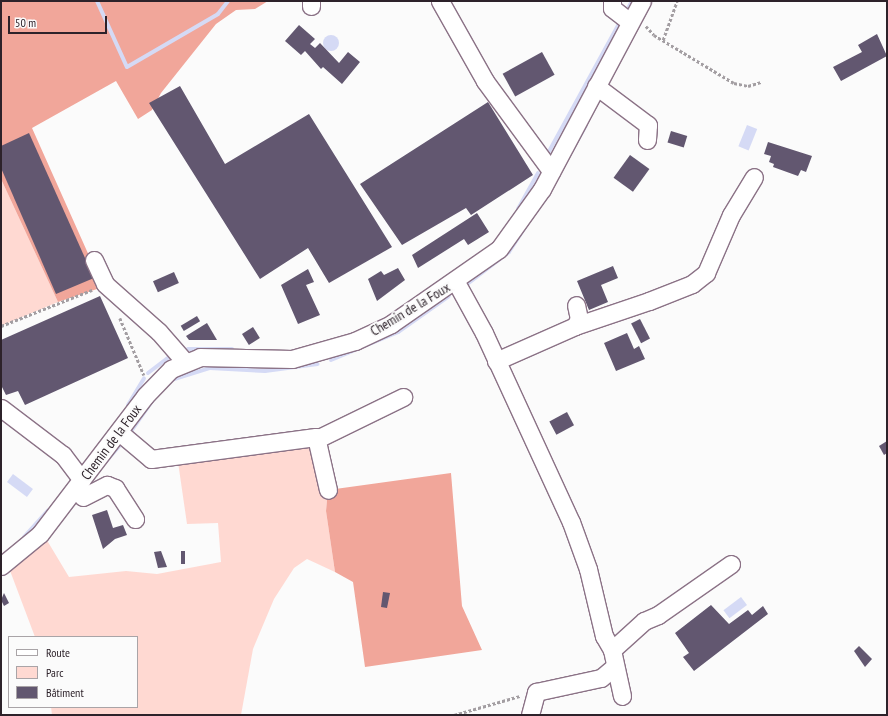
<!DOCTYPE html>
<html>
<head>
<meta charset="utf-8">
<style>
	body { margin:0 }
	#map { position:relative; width:888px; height:716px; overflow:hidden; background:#fbfbfb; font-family:"PT Sans Narrow",sans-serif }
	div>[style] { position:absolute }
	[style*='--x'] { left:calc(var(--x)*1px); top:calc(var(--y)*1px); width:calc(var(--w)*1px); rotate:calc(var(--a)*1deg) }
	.green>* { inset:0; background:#ffd9d2 }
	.forest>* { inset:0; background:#f1a69a }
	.water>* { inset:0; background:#d5daf5; transform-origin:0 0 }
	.round { border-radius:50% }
	.stream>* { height:4px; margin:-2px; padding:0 2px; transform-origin:2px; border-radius:2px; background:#d5daf5 }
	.building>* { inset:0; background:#625770; transform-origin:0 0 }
	.path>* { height:2.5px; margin-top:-1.25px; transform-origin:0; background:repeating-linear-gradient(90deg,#a39ea2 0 3px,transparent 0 5px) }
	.roads { filter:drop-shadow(1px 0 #8b7286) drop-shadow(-1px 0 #8b7286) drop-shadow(0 1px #8b7286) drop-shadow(0 -1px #8b7286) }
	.minor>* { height:17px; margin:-8.5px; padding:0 8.5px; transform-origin:8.5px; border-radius:8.5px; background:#fff }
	span { translate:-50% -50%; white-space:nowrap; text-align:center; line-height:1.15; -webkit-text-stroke:4px #fbfbfb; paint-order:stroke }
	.street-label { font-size:14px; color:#2d222a }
	.frame { position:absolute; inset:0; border:2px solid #2d222a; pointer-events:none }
	.legend { position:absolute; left:8px; top:636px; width:130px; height:72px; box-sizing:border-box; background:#fbfbfb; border:1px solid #a9a4a7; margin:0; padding:5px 7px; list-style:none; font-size:12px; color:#2d222a }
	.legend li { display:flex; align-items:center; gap:8px; height:20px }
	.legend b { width:20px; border:1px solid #a9a4a7 }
	.scale { position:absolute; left:8px; top:16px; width:99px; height:18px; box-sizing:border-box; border:2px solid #2d222a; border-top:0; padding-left:5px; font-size:12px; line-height:14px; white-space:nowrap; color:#2d222a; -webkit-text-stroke:3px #fbfbfb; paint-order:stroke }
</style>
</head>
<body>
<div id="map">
	<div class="green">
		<i style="clip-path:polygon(1px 179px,58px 302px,1px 326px)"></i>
		<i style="clip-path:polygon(316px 437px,328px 490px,326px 511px,335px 572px,307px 559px,294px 568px,274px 599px,253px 649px,241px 715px,52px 715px,51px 707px,137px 707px,137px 637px,35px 637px,9px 568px,45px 537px,69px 577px,126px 571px,157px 574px,221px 562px,218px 523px,187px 524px,178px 462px)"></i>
	</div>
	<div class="forest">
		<i style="clip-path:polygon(1px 1px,268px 1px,255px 9px,236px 10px,216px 24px,161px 93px,152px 110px,138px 119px,116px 81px,32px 128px,103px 287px,58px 302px,1px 179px)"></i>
		<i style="clip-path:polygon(451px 473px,462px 606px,482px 650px,365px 667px,353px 582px,335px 572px,326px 511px,328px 490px)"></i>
	</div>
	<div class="water">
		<i class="round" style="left:323px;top:35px;width:16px;height:16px"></i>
		<i style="left:747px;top:125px;width:11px;height:23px;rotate:22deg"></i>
		<i style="left:13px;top:474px;width:25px;height:10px;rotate:37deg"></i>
		<i style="left:741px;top:597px;width:10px;height:22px;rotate:53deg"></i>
	</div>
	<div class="stream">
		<i style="--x:97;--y:1;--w:72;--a:65.6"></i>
		<i style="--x:127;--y:67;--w:105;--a:-30.2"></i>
		<i style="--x:218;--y:14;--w:16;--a:-52"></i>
		<i style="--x:626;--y:12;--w:13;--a:-61"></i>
		<i style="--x:546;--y:157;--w:154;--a:-61.3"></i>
		<i style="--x:562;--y:168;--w:49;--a:-60.8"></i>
		<i style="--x:518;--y:209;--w:41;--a:-60.9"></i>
		<i style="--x:466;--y:285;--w:54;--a:-37.5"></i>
		<i style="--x:509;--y:252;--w:90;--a:-57.2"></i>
		<i style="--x:188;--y:349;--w:44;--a:0"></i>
		<i style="--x:331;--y:360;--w:73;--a:-22.7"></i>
		<i style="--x:398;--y:332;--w:62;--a:-35.2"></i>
		<i style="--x:148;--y:373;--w:30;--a:-37"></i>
		<i style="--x:171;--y:380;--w:41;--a:-17.1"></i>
		<i style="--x:210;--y:368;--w:55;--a:3.1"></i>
		<i style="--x:265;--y:371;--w:53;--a:-7.5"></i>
		<i style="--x:128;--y:405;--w:31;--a:-59"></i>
		<i style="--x:129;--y:434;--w:45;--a:-54.9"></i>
		<i style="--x:101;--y:467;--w:29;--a:-49"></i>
		<i style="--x:24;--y:537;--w:36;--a:-48"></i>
	</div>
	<div class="building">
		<i style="clip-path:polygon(299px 25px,315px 39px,310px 44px,315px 48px,320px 43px,339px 63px,348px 52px,360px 62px,342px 84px,323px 67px,321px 69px,305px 51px,301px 55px,285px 41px)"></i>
		<i style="clip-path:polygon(877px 34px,887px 56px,841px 81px,833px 67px,862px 52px,858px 45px)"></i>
		<i style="left:542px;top:52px;width:26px;height:45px;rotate:61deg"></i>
		<i style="clip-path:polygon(180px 86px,225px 164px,309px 114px,392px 247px,329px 283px,308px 248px,260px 279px,149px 103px)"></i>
		<i style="clip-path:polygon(488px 102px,533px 175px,471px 215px,466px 208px,402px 245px,360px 184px)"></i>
		<i style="left:671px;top:131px;width:17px;height:12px;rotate:17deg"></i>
		<i style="clip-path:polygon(29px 133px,94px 278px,56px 294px,1px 168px,1px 146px)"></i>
		<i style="clip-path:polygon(768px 142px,812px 156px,806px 172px,801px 170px,798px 176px,773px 167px,774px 164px,769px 162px,771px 156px,764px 154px)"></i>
		<i style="left:630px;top:155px;width:24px;height:28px;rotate:36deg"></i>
		<i style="clip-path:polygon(477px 213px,489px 232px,468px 245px,464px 239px,418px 268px,412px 255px)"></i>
		<i style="clip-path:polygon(613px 266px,618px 278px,601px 285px,608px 302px,589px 310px,577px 281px)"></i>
		<i style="clip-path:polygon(398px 268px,405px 280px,377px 301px,368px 279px,381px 271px,384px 275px)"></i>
		<i style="clip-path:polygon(308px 269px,314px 282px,306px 285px,320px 315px,298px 324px,281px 285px)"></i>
		<i style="left:174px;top:272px;width:12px;height:23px;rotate:66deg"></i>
		<i style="clip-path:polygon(100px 296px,128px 358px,25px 405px,18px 391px,6px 395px,1px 385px,1px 340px)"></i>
		<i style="left:197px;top:316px;width:6px;height:19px;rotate:59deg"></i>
		<i style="left:640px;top:319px;width:22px;height:10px;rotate:63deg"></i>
		<i style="clip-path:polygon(207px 323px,217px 340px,189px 340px,186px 336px)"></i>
		<i style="left:253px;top:327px;width:13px;height:13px;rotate:58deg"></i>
		<i style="clip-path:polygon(627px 333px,634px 349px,639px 346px,645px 359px,616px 371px,604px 343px)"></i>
		<i style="left:567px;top:412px;width:15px;height:20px;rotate:62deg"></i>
		<i style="clip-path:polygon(887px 441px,887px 453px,884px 455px,879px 446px)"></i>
		<i style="clip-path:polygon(107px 510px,113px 528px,123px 525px,127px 535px,115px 539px,103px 549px,92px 515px)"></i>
		<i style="clip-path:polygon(161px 551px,167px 567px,158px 568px,154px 552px)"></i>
		<i style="left:181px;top:551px;width:4px;height:13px"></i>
		<i style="clip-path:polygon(383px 592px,390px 593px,387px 608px,381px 607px)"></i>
		<i style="clip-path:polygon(4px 593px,9px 603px,4px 606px,1px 600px)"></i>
		<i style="clip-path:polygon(711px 605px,729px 624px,748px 610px,752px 615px,763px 606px,768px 614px,694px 671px,683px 657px,689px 653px,675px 633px)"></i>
		<i style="clip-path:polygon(859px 646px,872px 659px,865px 667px,854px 651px)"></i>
	</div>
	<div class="path">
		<i style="--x:646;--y:26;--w:12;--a:48"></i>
		<i style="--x:654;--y:35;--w:93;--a:31"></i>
		<i style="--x:734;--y:83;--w:14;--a:12"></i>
		<i style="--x:748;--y:86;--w:14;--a:-17"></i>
		<i style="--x:663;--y:40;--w:41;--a:-70.3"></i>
		<i style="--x:120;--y:318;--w:62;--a:67.2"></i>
		<i style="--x:1;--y:326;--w:98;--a:-21.6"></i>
		<i style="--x:454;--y:715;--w:69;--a:-16.1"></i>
	</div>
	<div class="roads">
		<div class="minor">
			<i style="--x:311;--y:1;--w:5;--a:90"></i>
			<i style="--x:440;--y:1;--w:92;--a:60.6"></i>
			<i style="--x:485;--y:81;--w:112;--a:53.7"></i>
			<i style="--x:612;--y:1;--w:7;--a:90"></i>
			<i style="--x:612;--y:8;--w:23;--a:38"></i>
			<i style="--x:596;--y:86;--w:65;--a:36.9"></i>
			<i style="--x:648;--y:125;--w:15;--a:94"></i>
			<i style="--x:94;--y:260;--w:26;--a:65"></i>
			<i style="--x:105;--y:284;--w:72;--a:41.6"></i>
			<i style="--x:159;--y:332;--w:40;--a:49"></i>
			<i style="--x:456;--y:282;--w:58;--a:61.2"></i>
			<i style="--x:484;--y:333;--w:208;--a:65.3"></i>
			<i style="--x:571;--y:522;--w:50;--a:70.1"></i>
			<i style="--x:588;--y:569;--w:69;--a:76.6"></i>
			<i style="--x:604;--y:636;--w:16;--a:60"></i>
			<i style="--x:612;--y:650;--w:47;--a:77.7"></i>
			<i style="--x:575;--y:326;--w:78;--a:-18.7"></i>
			<i style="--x:649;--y:301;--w:46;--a:-21.6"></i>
			<i style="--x:692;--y:284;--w:18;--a:-38"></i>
			<i style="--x:706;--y:273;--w:63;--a:-66.7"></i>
			<i style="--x:731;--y:215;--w:44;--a:-58.8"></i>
			<i style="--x:496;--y:361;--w:86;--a:-23.9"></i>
			<i style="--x:575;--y:326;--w:8;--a:-60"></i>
			<i style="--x:579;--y:319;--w:14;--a:-102"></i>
			<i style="--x:1;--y:408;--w:78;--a:37.2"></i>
			<i style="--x:63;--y:455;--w:31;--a:53"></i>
			<i style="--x:119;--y:432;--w:42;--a:40.2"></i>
			<i style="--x:151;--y:459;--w:166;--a:-7.6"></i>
			<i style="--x:316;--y:437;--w:54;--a:77.2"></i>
			<i style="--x:317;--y:439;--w:96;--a:-26"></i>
			<i style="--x:75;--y:489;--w:11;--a:45"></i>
			<i style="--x:83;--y:497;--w:27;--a:-27"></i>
			<i style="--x:107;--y:485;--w:9;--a:21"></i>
			<i style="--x:115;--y:488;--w:37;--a:57"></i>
			<i style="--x:1;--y:566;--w:50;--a:-39.4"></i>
			<i style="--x:40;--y:534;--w:173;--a:-52.7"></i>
			<i style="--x:145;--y:396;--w:37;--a:-46"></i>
			<i style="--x:171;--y:369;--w:31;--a:-22"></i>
			<i style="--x:200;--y:357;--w:92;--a:1.2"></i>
			<i style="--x:292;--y:359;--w:66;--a:-15.9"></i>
			<i style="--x:355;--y:341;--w:40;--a:-25"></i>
			<i style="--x:391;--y:324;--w:131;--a:-34.8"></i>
			<i style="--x:499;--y:249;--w:74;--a:-54.4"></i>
			<i style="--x:542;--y:189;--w:213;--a:-62"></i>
			<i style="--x:612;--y:650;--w:43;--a:-42.2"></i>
			<i style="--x:644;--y:621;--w:15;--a:-23"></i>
			<i style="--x:658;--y:615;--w:89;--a:-34.9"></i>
			<i style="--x:530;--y:715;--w:24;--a:-75"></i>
			<i style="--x:536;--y:692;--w:66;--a:-12.2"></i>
			<i style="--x:601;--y:678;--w:17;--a:-40"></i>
		</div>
	</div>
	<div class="street-label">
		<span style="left:410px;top:309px;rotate:-31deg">Chemin de la Foux</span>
		<span style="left:111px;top:442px;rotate:-53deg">Chemin de la Foux</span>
	</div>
	<div class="frame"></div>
	<ul class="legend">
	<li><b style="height:5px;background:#fff"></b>Route</li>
	<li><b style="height:11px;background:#ffd9d2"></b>Parc</li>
	<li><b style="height:11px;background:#625770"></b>Bâtiment</li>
	</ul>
	<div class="scale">50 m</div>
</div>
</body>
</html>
